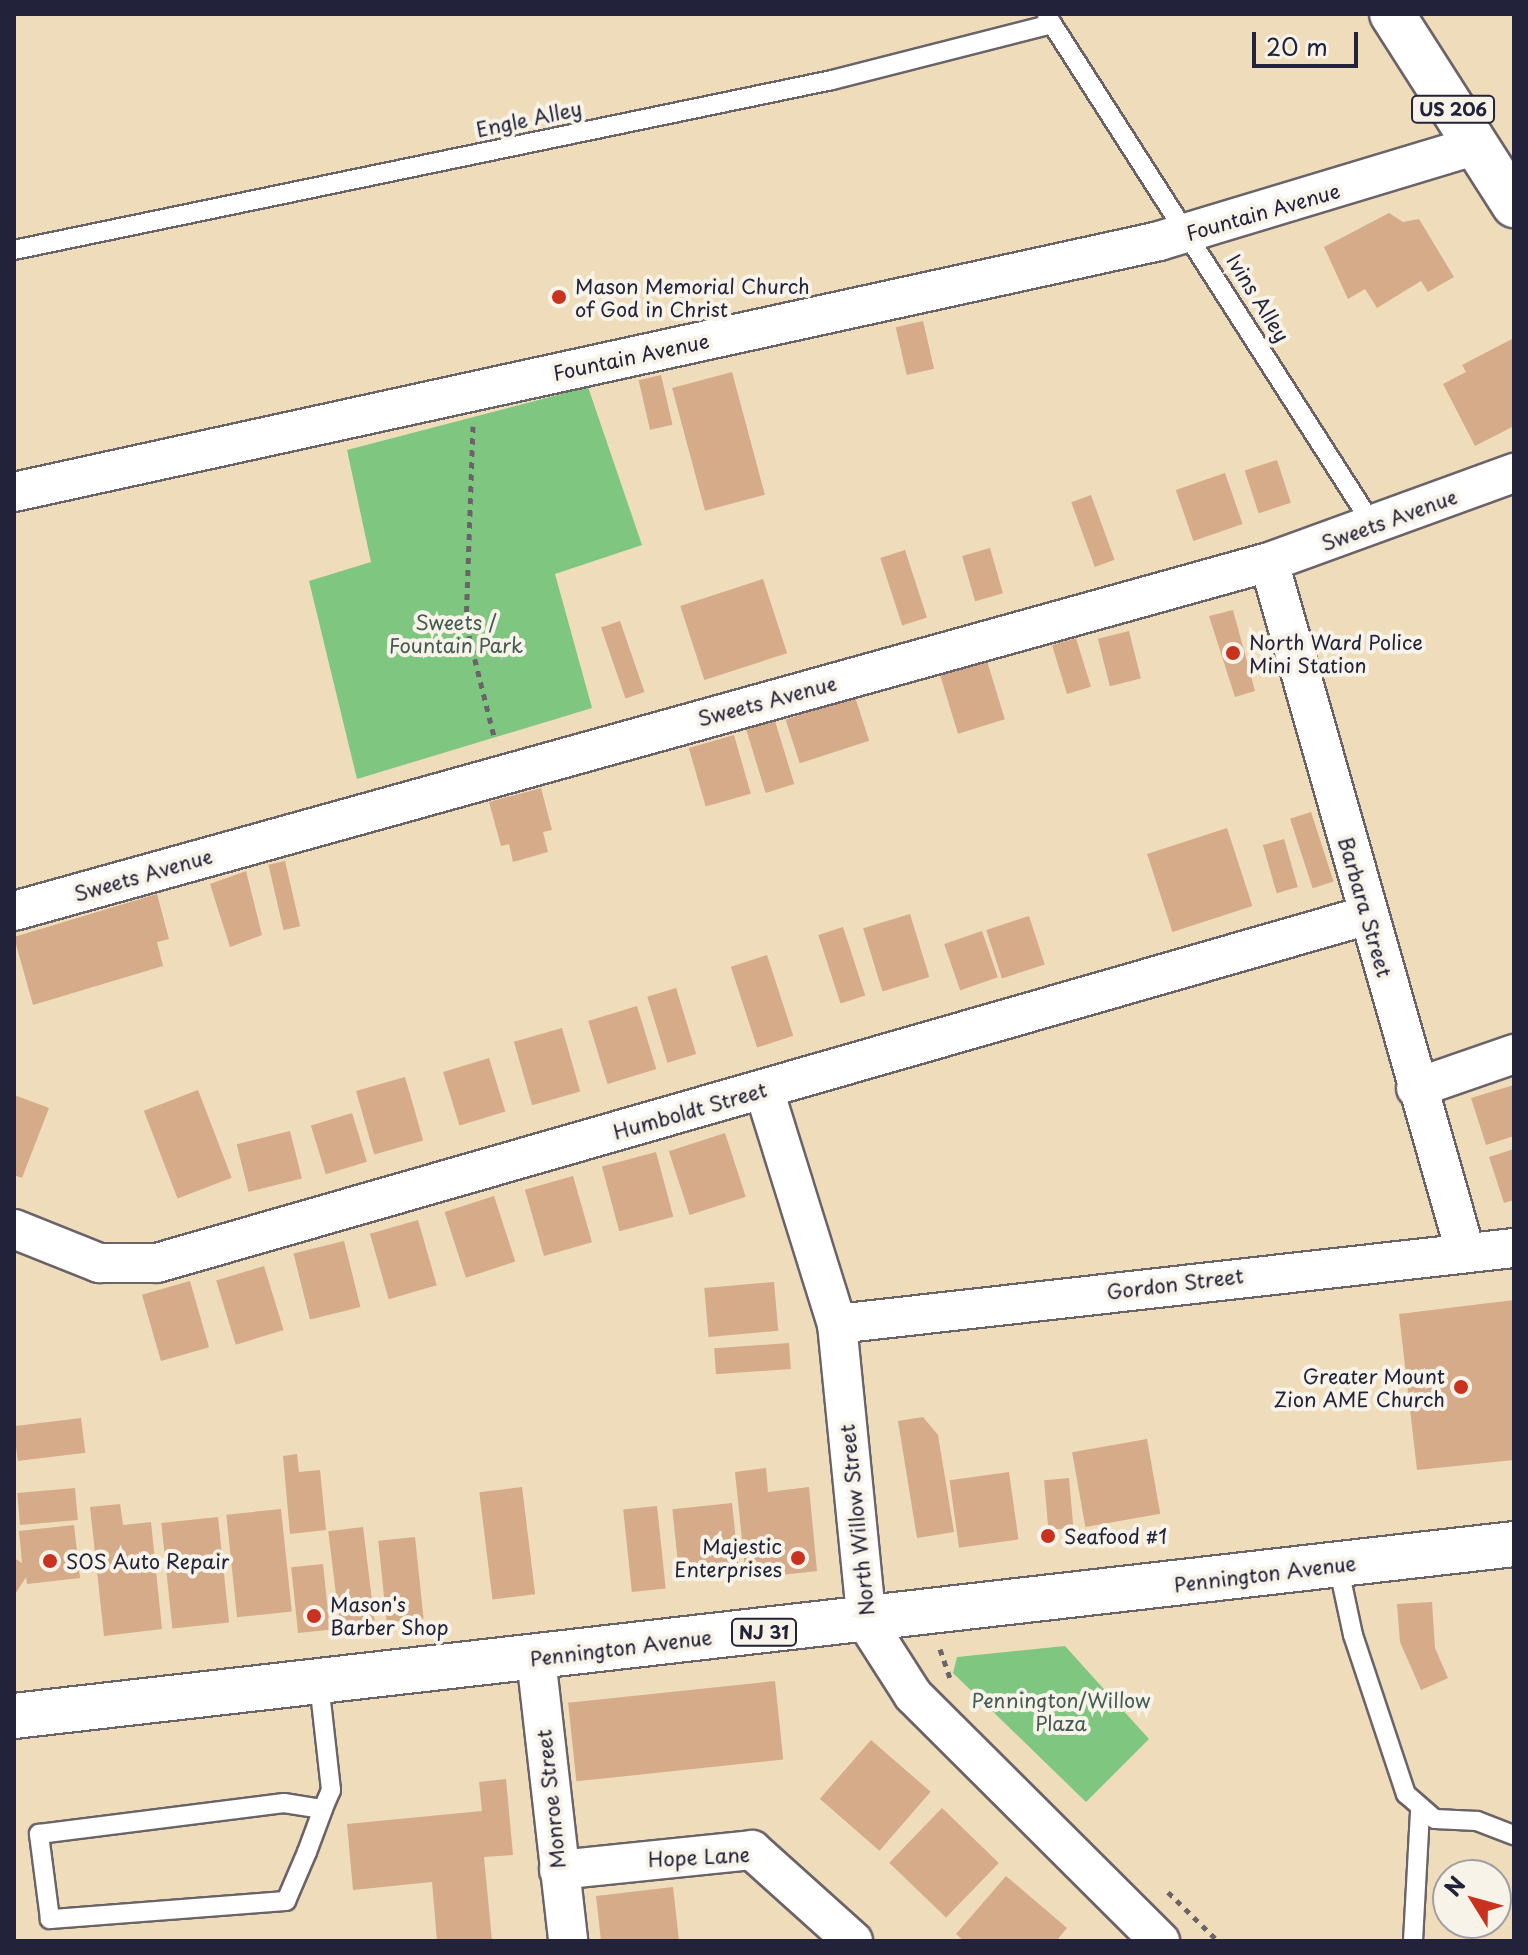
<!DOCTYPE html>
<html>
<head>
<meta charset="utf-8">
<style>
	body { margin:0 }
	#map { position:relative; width:1528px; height:1955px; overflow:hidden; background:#efdcbb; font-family:"Playpen Sans",sans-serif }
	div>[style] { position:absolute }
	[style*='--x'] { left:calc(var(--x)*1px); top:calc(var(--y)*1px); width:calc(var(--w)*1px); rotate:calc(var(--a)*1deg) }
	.green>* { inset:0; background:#7fc681 }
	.building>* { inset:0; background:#d5ab89; transform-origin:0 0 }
	.path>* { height:5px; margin-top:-2.5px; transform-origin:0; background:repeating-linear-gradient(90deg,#6a6368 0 6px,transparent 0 12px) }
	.roads { filter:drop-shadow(2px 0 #6a6368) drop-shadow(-2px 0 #6a6368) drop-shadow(0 2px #6a6368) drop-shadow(0 -2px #6a6368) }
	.service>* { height:18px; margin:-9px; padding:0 9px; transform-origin:9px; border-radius:9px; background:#fff }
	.minor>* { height:38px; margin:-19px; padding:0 19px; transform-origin:19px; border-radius:19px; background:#fff }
	.primary>* { height:44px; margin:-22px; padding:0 22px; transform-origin:22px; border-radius:22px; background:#fff }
	.dots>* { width:22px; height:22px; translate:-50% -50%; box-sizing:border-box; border:4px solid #f7f3e8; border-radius:50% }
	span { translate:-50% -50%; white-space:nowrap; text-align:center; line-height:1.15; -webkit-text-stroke:8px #f7f3e8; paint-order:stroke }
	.shield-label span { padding:2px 6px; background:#f7f3e8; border:2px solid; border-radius:6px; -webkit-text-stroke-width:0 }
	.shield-label { font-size:18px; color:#22223b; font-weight:700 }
	.street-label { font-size:20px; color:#22223b }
	.poi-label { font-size:20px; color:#22223b }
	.left { translate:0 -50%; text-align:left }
	.right { translate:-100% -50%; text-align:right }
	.park-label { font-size:20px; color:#435b54 }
	.frame { position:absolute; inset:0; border:16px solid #22223b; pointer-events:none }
	.north { position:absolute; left:1432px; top:1859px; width:80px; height:80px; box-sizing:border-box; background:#f7f3e8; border:2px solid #a29fa3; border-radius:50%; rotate:307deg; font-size:22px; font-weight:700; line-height:32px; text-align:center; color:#22223b }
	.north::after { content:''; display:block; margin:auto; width:28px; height:36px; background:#c8321e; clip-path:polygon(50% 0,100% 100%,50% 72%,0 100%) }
	.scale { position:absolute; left:1252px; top:32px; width:106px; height:36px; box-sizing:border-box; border:4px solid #22223b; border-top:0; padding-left:10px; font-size:24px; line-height:28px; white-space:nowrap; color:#22223b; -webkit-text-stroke:6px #f7f3e8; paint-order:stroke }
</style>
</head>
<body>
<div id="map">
	<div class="green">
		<i style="clip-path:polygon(588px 387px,642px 545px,555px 574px,592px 708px,357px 779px,309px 581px,371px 562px,347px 450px)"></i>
		<i style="clip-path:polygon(1065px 1646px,1149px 1739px,1086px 1802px,953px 1673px,957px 1657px)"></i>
	</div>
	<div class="building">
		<i style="clip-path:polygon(1389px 213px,1403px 222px,1419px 219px,1454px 277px,1428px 292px,1421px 281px,1377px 308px,1365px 289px,1348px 299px,1324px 247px)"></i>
		<i style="left:923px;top:321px;width:49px;height:28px;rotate:77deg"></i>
		<i style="clip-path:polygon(1514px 338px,1514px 426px,1475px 446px,1443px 384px,1466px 372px,1462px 365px)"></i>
		<i style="left:732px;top:372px;width:127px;height:62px;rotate:75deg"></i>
		<i style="left:661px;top:375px;width:51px;height:23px;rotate:77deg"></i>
		<i style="left:1277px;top:460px;width:45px;height:34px;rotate:72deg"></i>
		<i style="left:1225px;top:473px;width:54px;height:52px;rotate:71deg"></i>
		<i style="left:1091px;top:495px;width:69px;height:21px;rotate:70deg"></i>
		<i style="left:990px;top:548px;width:47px;height:29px;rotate:74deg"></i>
		<i style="left:905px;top:550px;width:71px;height:26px;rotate:72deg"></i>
		<i style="left:763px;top:579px;width:78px;height:87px;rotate:72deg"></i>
		<i style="clip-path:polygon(1233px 610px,1255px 691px,1235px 697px,1209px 616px)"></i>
		<i style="left:620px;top:621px;width:75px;height:20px;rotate:71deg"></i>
		<i style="left:1129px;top:631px;width:49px;height:32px;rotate:76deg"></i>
		<i style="left:1076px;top:638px;width:51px;height:25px;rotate:73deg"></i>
		<i style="left:987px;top:661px;width:61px;height:49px;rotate:73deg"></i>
		<i style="left:855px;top:697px;width:46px;height:73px;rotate:72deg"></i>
		<i style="left:775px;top:721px;width:66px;height:30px;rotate:73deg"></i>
		<i style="left:734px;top:735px;width:61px;height:47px;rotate:74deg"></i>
		<i style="clip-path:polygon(541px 788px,552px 830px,543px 832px,548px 852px,513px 862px,509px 844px,501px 846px,489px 802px)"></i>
		<i style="left:1311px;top:812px;width:73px;height:22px;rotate:72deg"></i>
		<i style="left:1227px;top:828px;width:82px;height:84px;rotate:72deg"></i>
		<i style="left:1284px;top:839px;width:50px;height:22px;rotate:74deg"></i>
		<i style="left:285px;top:861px;width:67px;height:17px;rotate:77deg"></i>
		<i style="clip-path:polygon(246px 871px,262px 935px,230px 947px,210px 884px)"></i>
		<i style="clip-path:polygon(157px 894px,169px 939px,157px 942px,163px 966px,33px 1005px,14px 937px)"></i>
		<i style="left:910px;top:914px;width:66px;height:49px;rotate:73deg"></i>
		<i style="left:1029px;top:916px;width:51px;height:45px;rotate:72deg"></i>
		<i style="left:843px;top:927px;width:72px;height:26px;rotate:72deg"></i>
		<i style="left:982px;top:931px;width:49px;height:40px;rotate:71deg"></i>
		<i style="left:767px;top:955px;width:85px;height:38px;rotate:72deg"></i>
		<i style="left:676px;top:988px;width:69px;height:30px;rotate:73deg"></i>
		<i style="left:637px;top:1006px;width:66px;height:51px;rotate:73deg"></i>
		<i style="left:562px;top:1028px;width:66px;height:50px;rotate:74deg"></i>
		<i style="left:489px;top:1058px;width:56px;height:48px;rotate:73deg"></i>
		<i style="left:405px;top:1077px;width:66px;height:51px;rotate:74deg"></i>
		<i style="clip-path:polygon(1514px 1085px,1514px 1136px,1486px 1145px,1471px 1098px)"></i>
		<i style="left:198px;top:1090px;width:94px;height:58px;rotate:69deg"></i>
		<i style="clip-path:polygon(14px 1095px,49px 1108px,22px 1178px,14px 1175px)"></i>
		<i style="left:352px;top:1113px;width:51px;height:43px;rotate:73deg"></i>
		<i style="left:290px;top:1131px;width:49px;height:55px;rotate:76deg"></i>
		<i style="left:725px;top:1133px;width:67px;height:59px;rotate:72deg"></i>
		<i style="clip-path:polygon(1514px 1149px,1514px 1200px,1504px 1203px,1489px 1157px)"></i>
		<i style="left:656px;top:1152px;width:67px;height:56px;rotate:75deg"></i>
		<i style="left:573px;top:1176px;width:69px;height:50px;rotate:74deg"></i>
		<i style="left:494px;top:1196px;width:69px;height:52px;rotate:72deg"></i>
		<i style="left:418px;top:1220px;width:68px;height:50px;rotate:74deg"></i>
		<i style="left:344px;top:1241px;width:68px;height:52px;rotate:76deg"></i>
		<i style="left:264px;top:1266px;width:67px;height:50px;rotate:73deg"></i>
		<i style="left:190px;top:1281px;width:69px;height:50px;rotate:74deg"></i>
		<i style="left:774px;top:1282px;width:49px;height:70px;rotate:85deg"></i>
		<i style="clip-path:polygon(1514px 1300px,1514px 1460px,1417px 1470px,1399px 1314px)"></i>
		<i style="left:789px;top:1343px;width:26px;height:75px;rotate:86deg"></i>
		<i style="clip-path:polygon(923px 1417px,938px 1435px,954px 1532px,917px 1538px,898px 1421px)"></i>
		<i style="left:81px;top:1418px;width:35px;height:68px;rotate:83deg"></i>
		<i style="left:1147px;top:1439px;width:76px;height:76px;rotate:80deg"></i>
		<i style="clip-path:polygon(297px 1454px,299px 1472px,320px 1470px,326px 1530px,290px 1534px,283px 1456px)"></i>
		<i style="clip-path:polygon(766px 1468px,768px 1492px,809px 1487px,817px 1571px,746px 1579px,735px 1472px)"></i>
		<i style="left:1009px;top:1472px;width:68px;height:60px;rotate:82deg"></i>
		<i style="left:1069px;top:1478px;width:50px;height:25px;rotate:85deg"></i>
		<i style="left:522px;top:1487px;width:108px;height:43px;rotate:83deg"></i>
		<i style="left:75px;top:1488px;width:32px;height:58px;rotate:85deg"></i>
		<i style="left:732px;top:1503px;width:70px;height:60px;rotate:84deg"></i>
		<i style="clip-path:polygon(120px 1504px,123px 1525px,151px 1522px,162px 1629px,104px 1636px,90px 1507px)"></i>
		<i style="left:657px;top:1506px;width:83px;height:34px;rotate:84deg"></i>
		<i style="left:281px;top:1509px;width:103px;height:55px;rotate:84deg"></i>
		<i style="left:218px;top:1517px;width:106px;height:57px;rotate:84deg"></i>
		<i style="clip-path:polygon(74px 1525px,80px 1578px,27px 1584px,26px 1577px,14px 1596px,14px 1558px,22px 1563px,19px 1531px)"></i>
		<i style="left:363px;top:1527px;width:99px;height:35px;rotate:83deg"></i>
		<i style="left:415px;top:1537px;width:82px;height:37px;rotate:84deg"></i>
		<i style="left:323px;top:1564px;width:66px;height:32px;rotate:84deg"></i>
		<i style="clip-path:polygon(1432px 1602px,1435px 1648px,1448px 1678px,1421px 1690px,1400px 1642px,1397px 1604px)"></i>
		<i style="left:775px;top:1681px;width:79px;height:208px;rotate:84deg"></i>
		<i style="left:871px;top:1740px;width:79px;height:78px;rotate:41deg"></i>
		<i style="clip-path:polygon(506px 1779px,513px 1855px,484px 1857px,492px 1941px,437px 1941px,432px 1882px,353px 1890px,347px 1824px,482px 1811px,479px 1782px)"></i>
		<i style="left:942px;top:1808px;width:79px;height:76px;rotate:44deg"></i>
		<i style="clip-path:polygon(1006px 1876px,1067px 1928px,1056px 1941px,964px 1941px,956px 1934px)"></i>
		<i style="clip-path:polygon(673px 1887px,679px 1941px,601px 1941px,596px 1896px)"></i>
	</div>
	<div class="path">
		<i style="--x:473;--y:426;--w:198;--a:92"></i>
		<i style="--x:466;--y:624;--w:120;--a:76"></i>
		<i style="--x:940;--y:1649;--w:31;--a:71"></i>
		<i style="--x:1168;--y:1892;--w:70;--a:44.4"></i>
	</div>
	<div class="roads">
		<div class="service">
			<i style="--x:1047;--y:16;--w:607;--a:57.38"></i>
			<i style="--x:14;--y:250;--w:835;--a:-11.74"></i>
			<i style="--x:832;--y:80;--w:227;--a:-14.3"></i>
			<i style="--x:1338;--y:1565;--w:72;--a:77.9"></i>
			<i style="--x:1353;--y:1635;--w:168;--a:71.6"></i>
			<i style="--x:1406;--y:1794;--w:38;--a:41"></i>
			<i style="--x:1435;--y:1819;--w:42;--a:2.7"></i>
			<i style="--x:1477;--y:1821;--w:40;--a:21"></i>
			<i style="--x:319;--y:1683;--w:108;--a:83.6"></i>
			<i style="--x:331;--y:1790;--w:21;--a:113"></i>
			<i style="--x:323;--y:1809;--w:46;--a:110.4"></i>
			<i style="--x:307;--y:1852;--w:53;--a:113.2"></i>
			<i style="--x:286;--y:1901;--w:237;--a:175.6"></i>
			<i style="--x:50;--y:1919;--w:86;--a:-97.4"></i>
			<i style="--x:39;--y:1834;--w:247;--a:-7.2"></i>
			<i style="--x:284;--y:1803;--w:39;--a:9"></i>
			<i style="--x:1413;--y:1941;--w:131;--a:-86.9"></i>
		</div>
		<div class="minor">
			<i style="--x:14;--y:492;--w:1172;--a:-12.36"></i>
			<i style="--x:1159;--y:241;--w:331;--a:-16.8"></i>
			<i style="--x:1269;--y:562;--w:716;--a:74.12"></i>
			<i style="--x:14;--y:911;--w:1303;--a:-15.54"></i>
			<i style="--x:1269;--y:562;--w:261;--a:-20"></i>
			<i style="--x:1416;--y:1088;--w:104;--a:-19.1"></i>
			<i style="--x:764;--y:1090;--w:245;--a:72.7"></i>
			<i style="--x:837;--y:1324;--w:301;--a:84.3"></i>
			<i style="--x:867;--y:1623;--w:85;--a:57.4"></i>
			<i style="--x:913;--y:1695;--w:349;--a:44.9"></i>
			<i style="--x:14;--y:1229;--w:92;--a:21.8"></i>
			<i style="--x:99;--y:1263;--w:58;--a:0"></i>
			<i style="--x:157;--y:1263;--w:1260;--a:-16.03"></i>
			<i style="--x:837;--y:1324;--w:681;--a:-6.41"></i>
			<i style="--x:536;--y:1658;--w:285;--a:83.5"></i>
			<i style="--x:559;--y:1870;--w:194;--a:-5.9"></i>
			<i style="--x:752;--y:1850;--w:136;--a:42"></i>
		</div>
		<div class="primary">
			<i style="--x:1392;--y:14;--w:227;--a:57.4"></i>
			<i style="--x:14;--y:1716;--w:1510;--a:-6.54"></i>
		</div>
	</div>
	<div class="dots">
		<i style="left:559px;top:297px;background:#c8321e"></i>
		<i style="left:1233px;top:653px;background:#c8321e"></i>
		<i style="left:1461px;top:1387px;background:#c8321e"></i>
		<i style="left:1048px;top:1536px;background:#c8321e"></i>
		<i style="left:798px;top:1558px;background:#c8321e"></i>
		<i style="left:50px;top:1561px;background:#c8321e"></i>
		<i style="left:314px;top:1616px;background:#c8321e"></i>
	</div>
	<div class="shield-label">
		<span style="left:1453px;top:109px">US 206</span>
		<span style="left:764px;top:1632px">NJ 31</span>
	</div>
	<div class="street-label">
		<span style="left:529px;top:119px;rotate:-12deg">Engle Alley</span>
		<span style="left:1263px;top:212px;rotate:-16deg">Fountain Avenue</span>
		<span style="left:1258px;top:298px;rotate:58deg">Ivins Alley</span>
		<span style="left:631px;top:357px;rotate:-12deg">Fountain Avenue</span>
		<span style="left:1389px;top:520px;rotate:-20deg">Sweets Avenue</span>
		<span style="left:767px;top:701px;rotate:-15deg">Sweets Avenue</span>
		<span style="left:143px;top:875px;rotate:-16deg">Sweets Avenue</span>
		<span style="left:1365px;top:907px;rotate:74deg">Barbara Street</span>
		<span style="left:690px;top:1111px;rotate:-16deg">Humboldt Street</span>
		<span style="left:1175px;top:1284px;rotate:-7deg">Gordon Street</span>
		<span style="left:857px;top:1520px;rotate:-96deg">North Willow Street</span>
		<span style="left:1265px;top:1574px;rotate:-7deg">Pennington Avenue</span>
		<span style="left:621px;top:1648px;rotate:-7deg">Pennington Avenue</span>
		<span style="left:551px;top:1799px;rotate:-96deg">Monroe Street</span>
		<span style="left:699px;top:1857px;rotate:-3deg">Hope Lane</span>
	</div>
	<div class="poi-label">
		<span class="left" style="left:575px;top:298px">Mason Memorial Church<br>of God in Christ</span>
		<span class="left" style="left:1249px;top:654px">North Ward Police<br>Mini Station</span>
		<span class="right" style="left:1445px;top:1388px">Greater Mount<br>Zion AME Church</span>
		<span class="left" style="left:1064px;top:1536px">Seafood #1</span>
		<span class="right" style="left:782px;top:1558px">Majestic<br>Enterprises</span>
		<span class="left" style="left:66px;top:1561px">SOS Auto Repair</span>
		<span class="left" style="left:330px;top:1616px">Mason's<br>Barber Shop</span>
	</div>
	<div class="park-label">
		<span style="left:456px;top:634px">Sweets /<br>Fountain Park</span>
		<span style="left:1061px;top:1712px">Pennington/Willow<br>Plaza</span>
	</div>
	<div class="frame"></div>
	<div class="north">N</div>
	<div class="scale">20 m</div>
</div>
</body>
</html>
